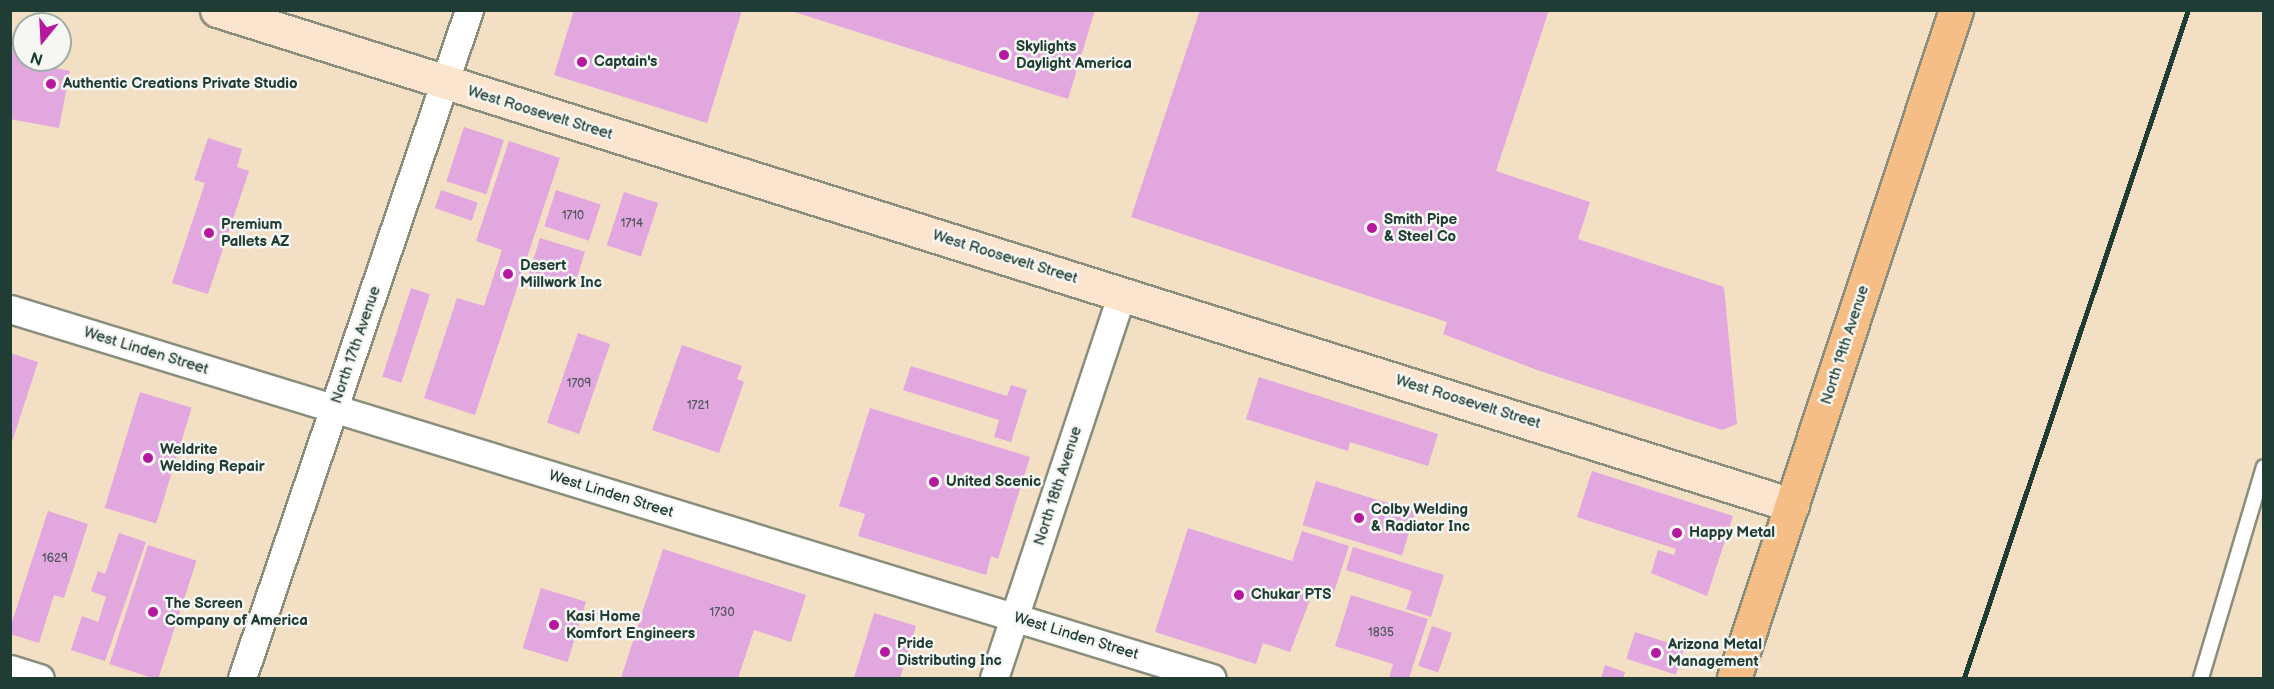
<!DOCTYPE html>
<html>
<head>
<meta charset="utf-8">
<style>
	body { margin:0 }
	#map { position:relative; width:2274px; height:689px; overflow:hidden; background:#f3dfc4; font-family:"Balsamiq Sans",sans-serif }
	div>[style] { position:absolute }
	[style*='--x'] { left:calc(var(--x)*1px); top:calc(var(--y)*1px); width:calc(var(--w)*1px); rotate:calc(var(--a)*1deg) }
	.building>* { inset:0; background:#e2a7df; transform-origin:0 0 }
	.roads { filter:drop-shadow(2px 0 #898e7c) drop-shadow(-2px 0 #898e7c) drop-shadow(0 2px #898e7c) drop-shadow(0 -2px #898e7c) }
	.lane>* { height:14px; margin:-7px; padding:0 7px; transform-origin:7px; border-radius:7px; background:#fff }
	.street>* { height:27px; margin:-13.5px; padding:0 13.5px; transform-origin:13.5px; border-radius:13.5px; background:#fff }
	.secondary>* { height:33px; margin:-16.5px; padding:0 16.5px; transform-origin:16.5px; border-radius:16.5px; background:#fbe5cf }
	.primary>* { height:33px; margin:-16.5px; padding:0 16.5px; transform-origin:16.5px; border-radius:16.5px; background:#f6be87 }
	.rail>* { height:4.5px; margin:-2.25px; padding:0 2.25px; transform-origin:2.25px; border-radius:2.25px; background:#1f3d34 }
	.dots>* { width:16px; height:16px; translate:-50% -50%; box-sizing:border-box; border:3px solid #f6f6f2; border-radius:50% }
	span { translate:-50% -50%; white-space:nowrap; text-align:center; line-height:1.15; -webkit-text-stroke:5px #f6f6f2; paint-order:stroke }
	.number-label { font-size:12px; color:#50585f }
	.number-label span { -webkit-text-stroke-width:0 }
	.poi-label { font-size:15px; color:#1f3d34; font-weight:700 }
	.left { translate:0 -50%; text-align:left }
	.street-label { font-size:15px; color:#1f3d34 }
	.frame { position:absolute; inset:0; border:12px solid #1f3d34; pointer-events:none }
	.north { position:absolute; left:12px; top:12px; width:60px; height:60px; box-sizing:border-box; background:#f6f6f2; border:2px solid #a0aca6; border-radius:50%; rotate:198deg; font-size:16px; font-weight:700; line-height:24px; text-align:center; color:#1f3d34 }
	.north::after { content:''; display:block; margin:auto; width:21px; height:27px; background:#b5179e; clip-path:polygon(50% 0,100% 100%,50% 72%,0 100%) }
</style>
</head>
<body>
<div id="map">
	<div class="building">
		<i style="clip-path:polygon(574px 10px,742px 10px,707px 123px,554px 75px)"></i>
		<i style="clip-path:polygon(788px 10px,1095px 10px,1068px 99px)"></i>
		<i style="clip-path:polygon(1200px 10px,1549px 10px,1496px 171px,1590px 202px,1578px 239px,1724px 287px,1737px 424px,1722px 430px,1537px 370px,1443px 334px,1447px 322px,1131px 217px)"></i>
		<i style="clip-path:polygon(10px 35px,24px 38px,21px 61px,70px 71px,59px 128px,10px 119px)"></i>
		<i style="left:464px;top:127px;width:42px;height:57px;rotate:18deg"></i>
		<i style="clip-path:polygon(208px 138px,242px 149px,237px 167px,249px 171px,208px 294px,172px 283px,205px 183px,194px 180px)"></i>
		<i style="clip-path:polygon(509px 141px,560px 158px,475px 415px,424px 398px,457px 298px,484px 306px,502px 250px,476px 241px)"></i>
		<i style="left:441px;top:190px;width:39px;height:19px;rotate:19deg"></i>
		<i style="left:556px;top:190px;width:47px;height:38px;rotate:18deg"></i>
		<i style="left:624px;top:192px;width:36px;height:56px;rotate:18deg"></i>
		<i style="left:540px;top:238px;width:47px;height:37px;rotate:17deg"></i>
		<i style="left:411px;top:288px;width:20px;height:93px;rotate:18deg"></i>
		<i style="left:578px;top:333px;width:34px;height:95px;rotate:19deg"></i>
		<i style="clip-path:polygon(682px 345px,742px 366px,737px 379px,744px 382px,719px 453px,652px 430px)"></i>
		<i style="clip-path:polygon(10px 353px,38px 362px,11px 445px,10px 445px)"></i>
		<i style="clip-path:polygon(911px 366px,1007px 396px,1011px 385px,1027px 390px,1011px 442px,994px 437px,999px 420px,903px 390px)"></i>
		<i style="clip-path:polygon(1259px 377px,1438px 434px,1428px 466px,1350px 442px,1348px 451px,1246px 419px)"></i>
		<i style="left:140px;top:392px;width:54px;height:121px;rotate:17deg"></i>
		<i style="clip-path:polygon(870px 408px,1030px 457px,998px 559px,991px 556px,986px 575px,858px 536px,865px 514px,839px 506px)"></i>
		<i style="clip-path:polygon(1592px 471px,1733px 516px,1707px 596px,1651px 573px,1658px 550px,1674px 555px,1676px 549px,1577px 517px)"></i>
		<i style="left:1316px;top:481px;width:104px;height:46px;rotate:17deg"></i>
		<i style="clip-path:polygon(48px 511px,88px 524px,64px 598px,54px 595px,39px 643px,10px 634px,10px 628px)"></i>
		<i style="clip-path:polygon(1188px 528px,1292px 561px,1302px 531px,1349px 546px,1332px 598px,1313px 592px,1290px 652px,1263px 643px,1256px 664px,1155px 632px)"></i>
		<i style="clip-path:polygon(119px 533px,146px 542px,105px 661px,71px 650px,82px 616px,98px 622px,106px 597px,91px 591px,98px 571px,105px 574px)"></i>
		<i style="left:148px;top:545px;width:51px;height:125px;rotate:18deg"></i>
		<i style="clip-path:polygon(1353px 547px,1444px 575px,1431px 617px,1406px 609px,1412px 591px,1346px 570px)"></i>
		<i style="clip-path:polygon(663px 549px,806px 595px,791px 642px,754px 630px,738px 678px,621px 678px)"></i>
		<i style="left:541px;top:588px;width:47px;height:63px;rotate:17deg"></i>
		<i style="clip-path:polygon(1351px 595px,1428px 619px,1409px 678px,1389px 678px,1393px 664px,1335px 646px)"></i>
		<i style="clip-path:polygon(874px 613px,916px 626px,900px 678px,854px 678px)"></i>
		<i style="left:1432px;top:626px;width:21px;height:42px;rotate:19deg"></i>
		<i style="left:1635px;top:632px;width:52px;height:28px;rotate:18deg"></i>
		<i style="clip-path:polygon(1605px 665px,1625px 672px,1623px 678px,1601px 678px)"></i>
	</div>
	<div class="roads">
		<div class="lane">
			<i style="--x:2201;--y:678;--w:220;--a:-73.4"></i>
		</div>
		<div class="street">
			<i style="--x:10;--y:309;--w:1257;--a:17.07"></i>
			<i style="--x:10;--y:669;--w:31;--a:17"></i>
			<i style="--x:242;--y:678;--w:706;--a:-71.23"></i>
			<i style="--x:994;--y:678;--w:405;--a:-71.6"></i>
		</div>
		<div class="secondary">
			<i style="--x:217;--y:10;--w:1651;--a:17.45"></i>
		</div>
		<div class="primary">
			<i style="--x:1734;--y:678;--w:704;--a:-71.62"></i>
		</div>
	</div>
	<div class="rail">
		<i style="--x:1964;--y:678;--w:705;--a:-71.46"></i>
	</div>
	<div class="dots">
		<i style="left:1004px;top:55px;background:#b5179e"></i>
		<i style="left:582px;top:62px;background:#b5179e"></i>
		<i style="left:51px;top:84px;background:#b5179e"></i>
		<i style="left:1372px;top:228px;background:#b5179e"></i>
		<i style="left:209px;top:233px;background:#b5179e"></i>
		<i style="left:508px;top:274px;background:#b5179e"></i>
		<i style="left:148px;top:458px;background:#b5179e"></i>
		<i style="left:934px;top:482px;background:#b5179e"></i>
		<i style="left:1359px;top:518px;background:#b5179e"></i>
		<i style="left:1677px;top:533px;background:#b5179e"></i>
		<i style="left:1239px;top:595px;background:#b5179e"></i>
		<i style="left:153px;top:612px;background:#b5179e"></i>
		<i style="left:554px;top:625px;background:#b5179e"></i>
		<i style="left:885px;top:652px;background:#b5179e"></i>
		<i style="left:1656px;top:653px;background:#b5179e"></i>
	</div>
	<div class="number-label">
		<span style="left:573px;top:216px">1710</span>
		<span style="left:632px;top:224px">1714</span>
		<span style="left:579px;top:384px">1709</span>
		<span style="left:698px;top:406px">1721</span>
		<span style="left:55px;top:559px">1629</span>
		<span style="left:722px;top:613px">1730</span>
		<span style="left:1381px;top:633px">1835</span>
	</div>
	<div class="poi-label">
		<span class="left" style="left:1016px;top:55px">Skylights<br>Daylight America</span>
		<span class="left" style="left:594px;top:62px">Captain's</span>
		<span class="left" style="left:63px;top:84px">Authentic Creations Private Studio</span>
		<span class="left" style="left:1384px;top:228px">Smith Pipe<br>&amp; Steel Co</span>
		<span class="left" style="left:221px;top:233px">Premium<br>Pallets AZ</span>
		<span class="left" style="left:520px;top:274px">Desert<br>Millwork Inc</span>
		<span class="left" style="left:160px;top:458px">Weldrite<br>Welding Repair</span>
		<span class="left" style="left:946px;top:482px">United Scenic</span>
		<span class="left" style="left:1371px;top:518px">Colby Welding<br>&amp; Radiator Inc</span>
		<span class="left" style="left:1689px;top:533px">Happy Metal</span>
		<span class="left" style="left:1251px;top:595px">Chukar PTS</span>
		<span class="left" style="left:165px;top:612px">The Screen<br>Company of America</span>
		<span class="left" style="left:566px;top:625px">Kasi Home<br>Komfort Engineers</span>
		<span class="left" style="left:897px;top:652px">Pride<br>Distributing Inc</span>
		<span class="left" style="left:1668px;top:653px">Arizona Metal<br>Management</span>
	</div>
	<div class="street-label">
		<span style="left:540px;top:113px;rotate:17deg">West Roosevelt Street</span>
		<span style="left:1005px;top:257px;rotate:17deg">West Roosevelt Street</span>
		<span style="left:356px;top:345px;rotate:-71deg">North 17th Avenue</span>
		<span style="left:1845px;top:345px;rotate:-72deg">North 19th Avenue</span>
		<span style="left:146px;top:351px;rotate:17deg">West Linden Street</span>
		<span style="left:1468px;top:402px;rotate:17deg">West Roosevelt Street</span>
		<span style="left:1058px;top:486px;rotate:-72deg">North 18th Avenue</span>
		<span style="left:611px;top:494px;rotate:17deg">West Linden Street</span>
		<span style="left:1076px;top:636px;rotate:17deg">West Linden Street</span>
	</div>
	<div class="frame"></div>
	<div class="north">N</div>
</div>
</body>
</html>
